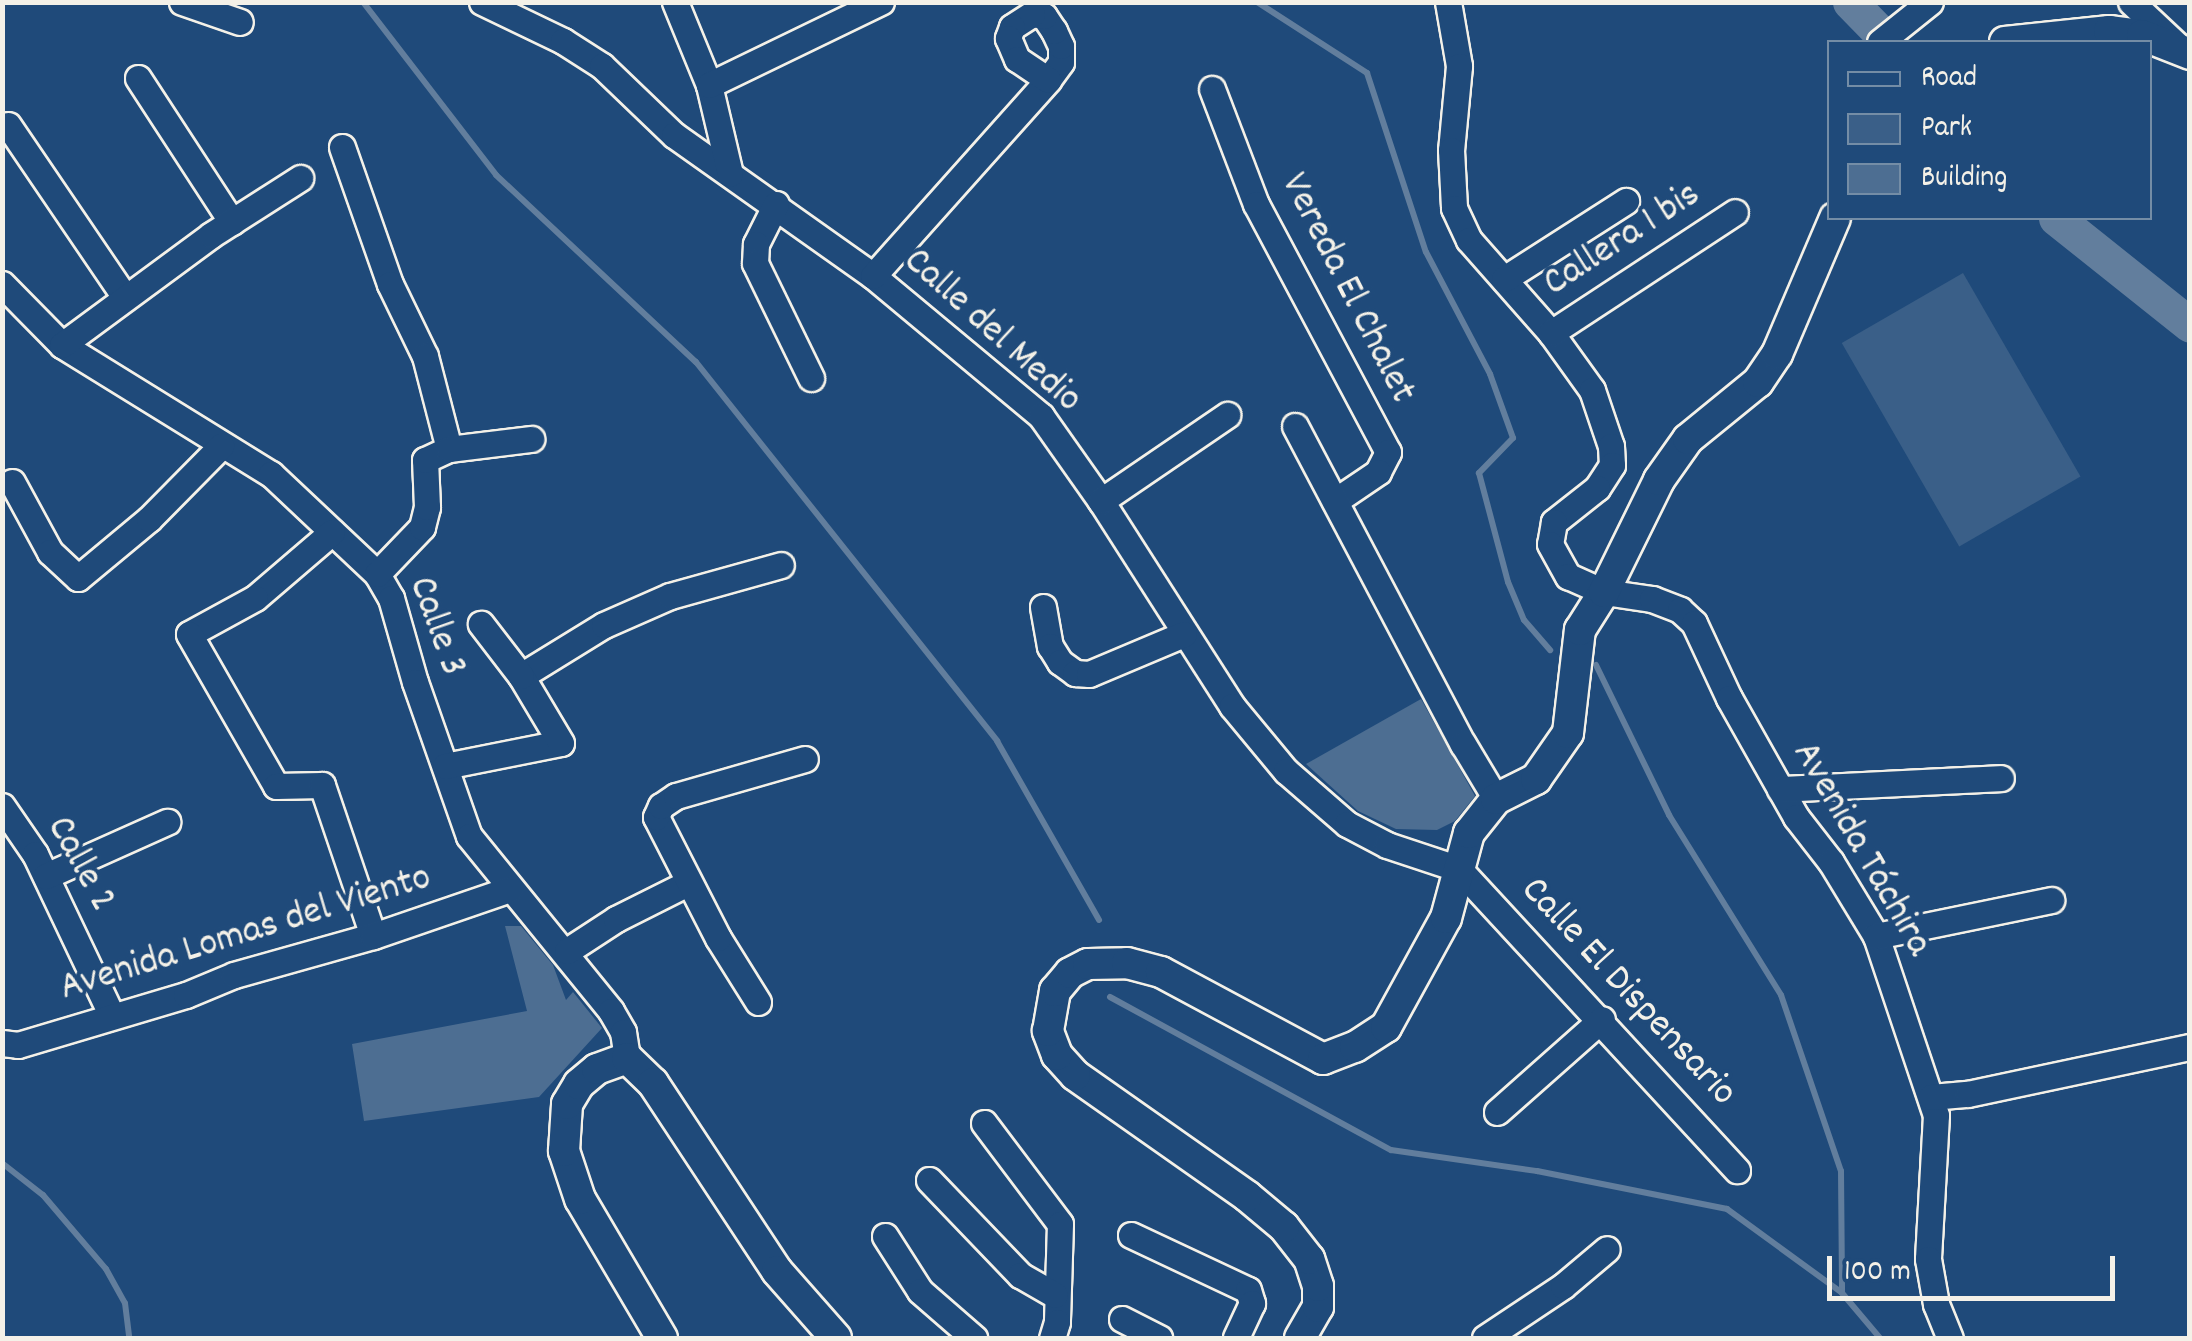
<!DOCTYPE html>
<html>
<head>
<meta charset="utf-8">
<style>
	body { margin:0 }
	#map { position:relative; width:2192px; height:1341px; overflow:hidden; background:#1f4a7a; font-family:Dekko,sans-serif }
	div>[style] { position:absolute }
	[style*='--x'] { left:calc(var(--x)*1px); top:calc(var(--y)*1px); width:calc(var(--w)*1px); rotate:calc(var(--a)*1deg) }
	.green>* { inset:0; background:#3a5f88; transform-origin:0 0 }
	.stream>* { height:6px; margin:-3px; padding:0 3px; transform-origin:3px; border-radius:3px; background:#627e9d }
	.river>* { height:35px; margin:-17.5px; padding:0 17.5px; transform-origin:17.5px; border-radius:17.5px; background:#627e9d }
	.building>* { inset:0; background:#4d6e92 }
	.roads { filter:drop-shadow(2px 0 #f4f1e8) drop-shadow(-2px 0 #f4f1e8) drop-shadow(0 2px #f4f1e8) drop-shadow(0 -2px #f4f1e8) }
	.minor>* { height:25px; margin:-12.5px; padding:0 12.5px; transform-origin:12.5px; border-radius:12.5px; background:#1f4a7a }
	.major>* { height:30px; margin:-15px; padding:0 15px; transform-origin:15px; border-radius:15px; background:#1f4a7a }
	span { translate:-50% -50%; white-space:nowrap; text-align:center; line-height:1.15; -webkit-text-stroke:8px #1f4a7a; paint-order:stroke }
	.street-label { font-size:40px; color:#f4f1e8 }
	.frame { position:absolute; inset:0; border:5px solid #f4f1e8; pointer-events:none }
	.legend { position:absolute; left:1827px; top:40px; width:325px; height:180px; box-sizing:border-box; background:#1f4a7a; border:2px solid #748da6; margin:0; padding:12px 18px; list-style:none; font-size:30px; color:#f4f1e8 }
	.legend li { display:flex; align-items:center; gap:20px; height:50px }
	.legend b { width:50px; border:2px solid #748da6 }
	.scale { position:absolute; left:1827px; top:1256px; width:288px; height:45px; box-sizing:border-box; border:5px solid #f4f1e8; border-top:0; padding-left:12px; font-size:30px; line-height:35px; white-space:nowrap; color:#f4f1e8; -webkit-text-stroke:8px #1f4a7a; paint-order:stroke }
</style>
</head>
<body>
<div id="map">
	<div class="green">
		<i style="left:1963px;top:273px;width:235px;height:140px;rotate:60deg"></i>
	</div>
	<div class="stream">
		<i style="--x:363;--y:2;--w:218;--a:52.4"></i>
		<i style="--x:496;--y:175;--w:274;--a:43.1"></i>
		<i style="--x:696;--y:362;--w:484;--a:51.5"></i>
		<i style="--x:997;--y:741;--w:206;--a:60.3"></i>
		<i style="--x:1257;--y:2;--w:131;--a:32.8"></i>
		<i style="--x:1367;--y:73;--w:188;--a:71.8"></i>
		<i style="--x:1426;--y:252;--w:138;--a:62.3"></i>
		<i style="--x:1490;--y:374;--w:68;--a:70.2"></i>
		<i style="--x:1513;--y:438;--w:49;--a:134.2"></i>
		<i style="--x:1479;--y:473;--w:113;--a:75.1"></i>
		<i style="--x:1508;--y:582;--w:41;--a:67.2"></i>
		<i style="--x:1524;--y:620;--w:40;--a:49"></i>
		<i style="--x:1596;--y:665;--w:167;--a:64"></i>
		<i style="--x:1669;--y:815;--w:212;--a:58.1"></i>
		<i style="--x:1781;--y:995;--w:186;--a:71.2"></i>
		<i style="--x:1841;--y:1171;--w:122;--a:89.5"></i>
		<i style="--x:1842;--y:1293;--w:59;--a:49.8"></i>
		<i style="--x:1110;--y:997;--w:320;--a:28.6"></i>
		<i style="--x:1391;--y:1150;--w:148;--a:8.2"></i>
		<i style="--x:1537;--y:1171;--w:194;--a:11.3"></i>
		<i style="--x:1727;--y:1209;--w:142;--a:36.1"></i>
		<i style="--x:2;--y:1163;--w:52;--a:38"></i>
		<i style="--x:43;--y:1195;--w:97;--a:49.6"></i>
		<i style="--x:106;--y:1269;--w:39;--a:61"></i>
		<i style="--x:125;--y:1303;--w:35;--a:83"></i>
	</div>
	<div class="river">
		<i style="--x:1850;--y:2;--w:56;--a:45.7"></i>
		<i style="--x:2056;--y:218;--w:171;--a:38.6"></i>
	</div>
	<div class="building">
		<i style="clip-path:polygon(1421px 699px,1475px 796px,1455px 821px,1437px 830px,1396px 829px,1358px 811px,1306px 764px)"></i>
		<i style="clip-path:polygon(505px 926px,521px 926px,553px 965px,566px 1000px,573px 992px,602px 1028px,539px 1097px,364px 1121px,352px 1044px,527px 1011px)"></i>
	</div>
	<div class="roads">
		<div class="minor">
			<i style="--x:182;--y:2;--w:61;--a:19"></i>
			<i style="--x:482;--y:2;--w:90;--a:25.7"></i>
			<i style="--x:563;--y:41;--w:46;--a:32.7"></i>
			<i style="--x:602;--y:66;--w:100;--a:43.8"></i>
			<i style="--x:674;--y:135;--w:244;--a:35.3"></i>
			<i style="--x:873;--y:276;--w:219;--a:39.8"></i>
			<i style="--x:1041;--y:416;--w:104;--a:54.8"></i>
			<i style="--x:1101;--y:501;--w:243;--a:57.4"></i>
			<i style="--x:1232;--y:706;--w:85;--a:50.3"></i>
			<i style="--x:1286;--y:771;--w:81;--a:41"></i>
			<i style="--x:1347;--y:824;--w:45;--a:27.7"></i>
			<i style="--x:1387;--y:845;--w:76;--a:18.4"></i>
			<i style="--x:1459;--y:869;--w:410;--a:47.3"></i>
			<i style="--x:675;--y:2;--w:90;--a:67.7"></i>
			<i style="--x:709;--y:85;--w:91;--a:76.7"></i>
			<i style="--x:1448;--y:2;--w:65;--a:80.2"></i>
			<i style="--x:1459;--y:66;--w:84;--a:95.4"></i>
			<i style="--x:1451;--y:150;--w:58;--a:87"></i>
			<i style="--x:1454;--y:208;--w:35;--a:65"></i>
			<i style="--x:1469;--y:240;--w:124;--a:48.6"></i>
			<i style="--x:1551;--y:333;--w:70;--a:54.3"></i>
			<i style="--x:1592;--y:390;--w:59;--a:71.3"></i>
			<i style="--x:1611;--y:446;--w:19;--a:87"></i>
			<i style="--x:1612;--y:465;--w:27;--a:123"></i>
			<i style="--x:1597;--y:488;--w:55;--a:141.7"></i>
			<i style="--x:1554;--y:522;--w:22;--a:100"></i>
			<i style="--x:1550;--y:544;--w:37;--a:61"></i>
			<i style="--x:1568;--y:576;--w:39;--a:24"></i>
			<i style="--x:1604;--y:592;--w:49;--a:8.3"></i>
			<i style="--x:1652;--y:599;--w:30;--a:21"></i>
			<i style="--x:1680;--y:610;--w:19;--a:43"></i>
			<i style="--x:1694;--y:623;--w:83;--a:65"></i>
			<i style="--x:1729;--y:698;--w:137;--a:60.6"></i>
			<i style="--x:1796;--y:817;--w:57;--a:52.1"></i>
			<i style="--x:1831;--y:862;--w:87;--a:58.7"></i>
			<i style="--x:1876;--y:936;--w:189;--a:71.5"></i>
			<i style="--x:1936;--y:1115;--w:144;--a:93.2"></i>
			<i style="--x:1928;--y:1259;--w:46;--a:79.9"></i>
			<i style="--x:1936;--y:1304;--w:37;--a:68"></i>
			<i style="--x:2131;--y:2;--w:64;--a:43.1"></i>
			<i style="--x:1880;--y:42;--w:64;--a:-38.7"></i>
			<i style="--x:138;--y:78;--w:172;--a:56.9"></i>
			<i style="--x:709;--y:85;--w:191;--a:-25.8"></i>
			<i style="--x:1212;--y:89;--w:123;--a:69.1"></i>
			<i style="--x:1256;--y:204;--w:281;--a:62"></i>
			<i style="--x:1388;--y:452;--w:22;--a:117"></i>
			<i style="--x:1378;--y:472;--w:52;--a:146"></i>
			<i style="--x:8;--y:125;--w:207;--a:55.8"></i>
			<i style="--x:342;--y:147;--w:145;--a:70.7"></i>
			<i style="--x:390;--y:284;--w:80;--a:64.1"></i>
			<i style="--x:425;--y:356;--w:96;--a:75.5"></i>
			<i style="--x:776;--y:204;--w:45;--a:116.6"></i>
			<i style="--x:756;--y:244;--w:19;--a:93"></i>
			<i style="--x:755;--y:263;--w:128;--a:64"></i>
			<i style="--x:873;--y:276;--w:263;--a:-48.2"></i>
			<i style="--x:1048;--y:80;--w:22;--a:-54"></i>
			<i style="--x:1061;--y:62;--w:16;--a:-90"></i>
			<i style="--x:1061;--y:46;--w:17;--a:-115"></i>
			<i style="--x:1054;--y:31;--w:18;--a:-124"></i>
			<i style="--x:1044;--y:16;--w:12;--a:-171"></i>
			<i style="--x:1032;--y:14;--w:24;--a:147"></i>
			<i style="--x:1012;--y:27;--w:12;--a:110"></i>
			<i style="--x:1008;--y:38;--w:23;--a:67"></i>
			<i style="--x:1017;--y:59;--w:37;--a:34"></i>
			<i style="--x:1504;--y:279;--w:145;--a:-32.6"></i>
			<i style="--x:2;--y:284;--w:86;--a:45.5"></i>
			<i style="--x:62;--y:345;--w:246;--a:31.7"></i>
			<i style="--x:271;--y:474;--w:146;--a:43.3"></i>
			<i style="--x:377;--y:574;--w:28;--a:60"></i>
			<i style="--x:391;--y:598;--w:87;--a:74.1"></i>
			<i style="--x:415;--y:682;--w:163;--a:70.7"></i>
			<i style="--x:469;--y:836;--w:225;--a:50.9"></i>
			<i style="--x:611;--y:1011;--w:24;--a:60"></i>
			<i style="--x:623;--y:1032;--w:26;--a:81"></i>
			<i style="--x:1551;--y:333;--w:220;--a:-33.3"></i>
			<i style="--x:62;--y:345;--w:185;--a:-36.4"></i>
			<i style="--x:211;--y:235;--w:106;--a:-32.6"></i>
			<i style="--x:1295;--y:426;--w:360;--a:62.2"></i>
			<i style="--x:1463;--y:744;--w:64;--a:59"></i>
			<i style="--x:12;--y:482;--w:80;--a:61.5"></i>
			<i style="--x:50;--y:552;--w:38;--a:43"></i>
			<i style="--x:78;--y:578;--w:92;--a:-39.7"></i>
			<i style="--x:149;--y:519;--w:103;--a:-45.4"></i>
			<i style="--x:1101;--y:501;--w:153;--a:-34.3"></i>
			<i style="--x:332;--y:532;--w:101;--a:139.4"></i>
			<i style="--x:255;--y:598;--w:75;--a:151.4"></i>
			<i style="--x:189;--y:634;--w:175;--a:60.2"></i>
			<i style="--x:276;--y:786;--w:46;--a:-1.2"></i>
			<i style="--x:322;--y:785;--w:159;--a:71.3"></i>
			<i style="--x:377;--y:574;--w:65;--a:-46.2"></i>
			<i style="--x:422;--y:527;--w:21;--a:-76"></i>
			<i style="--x:427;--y:507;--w:47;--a:-92.4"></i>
			<i style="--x:425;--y:460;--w:26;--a:-25"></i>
			<i style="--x:449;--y:449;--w:83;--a:-7"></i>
			<i style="--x:1043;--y:607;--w:40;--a:80"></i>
			<i style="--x:1050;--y:646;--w:19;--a:58"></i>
			<i style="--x:1060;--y:662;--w:19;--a:36"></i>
			<i style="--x:1075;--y:673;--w:14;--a:4"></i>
			<i style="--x:1089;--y:674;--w:103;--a:-22.8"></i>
			<i style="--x:521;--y:676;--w:97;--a:-31.6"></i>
			<i style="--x:604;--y:625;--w:72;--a:-23.7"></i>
			<i style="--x:670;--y:596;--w:115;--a:-15.6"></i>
			<i style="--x:445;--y:766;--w:118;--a:-11.2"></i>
			<i style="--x:561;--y:743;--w:78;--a:-120.8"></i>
			<i style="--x:521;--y:676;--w:66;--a:-127.6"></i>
			<i style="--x:1780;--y:789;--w:221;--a:-2.8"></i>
			<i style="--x:2;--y:806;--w:58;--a:55.5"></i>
			<i style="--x:35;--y:854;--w:179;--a:64.6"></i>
			<i style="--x:46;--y:876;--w:133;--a:-24.1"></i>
			<i style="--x:1876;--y:936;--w:179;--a:-11.6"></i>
			<i style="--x:567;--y:951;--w:59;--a:-33.1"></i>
			<i style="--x:616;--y:919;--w:80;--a:-26.6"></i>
			<i style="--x:758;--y:1002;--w:75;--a:-122"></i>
			<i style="--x:718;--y:938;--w:136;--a:-117.1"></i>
			<i style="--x:656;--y:817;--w:12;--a:-66"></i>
			<i style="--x:661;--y:806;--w:18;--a:-34"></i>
			<i style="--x:676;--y:796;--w:134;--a:-16"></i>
			<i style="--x:2;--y:1043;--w:16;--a:7"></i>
			<i style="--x:18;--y:1045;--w:175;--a:-16.6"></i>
			<i style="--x:186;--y:995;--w:52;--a:-22.6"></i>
			<i style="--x:234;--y:975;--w:144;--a:-15.7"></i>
			<i style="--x:373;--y:936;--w:145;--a:-18.9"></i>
			<i style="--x:1931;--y:1097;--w:37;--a:-5"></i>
			<i style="--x:1968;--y:1094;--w:227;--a:-12"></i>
			<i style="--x:1497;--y:1112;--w:140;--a:-41.5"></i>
			<i style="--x:984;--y:1123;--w:126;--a:53"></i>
			<i style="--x:1060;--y:1224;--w:98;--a:91.8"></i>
			<i style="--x:1057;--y:1322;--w:17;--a:107"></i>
			<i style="--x:929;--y:1180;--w:132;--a:46.2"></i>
			<i style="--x:1020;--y:1275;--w:40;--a:29.7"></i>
			<i style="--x:1131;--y:1235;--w:129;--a:25.2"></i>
			<i style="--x:1248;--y:1290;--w:14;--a:73"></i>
			<i style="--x:1252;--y:1303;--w:38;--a:115"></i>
			<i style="--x:885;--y:1236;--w:65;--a:57.5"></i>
			<i style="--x:920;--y:1291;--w:72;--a:41"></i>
			<i style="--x:1122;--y:1319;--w:42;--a:27.2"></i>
			<i style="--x:1485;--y:1338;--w:94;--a:-33.7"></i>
			<i style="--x:1563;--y:1286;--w:57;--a:-40.1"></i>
		</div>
		<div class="major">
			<i style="--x:2005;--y:42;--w:105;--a:-6"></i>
			<i style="--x:2109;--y:31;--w:33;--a:7"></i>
			<i style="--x:2142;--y:35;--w:52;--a:21.6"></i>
			<i style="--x:662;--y:1338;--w:161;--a:-120.5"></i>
			<i style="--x:580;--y:1199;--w:51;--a:-108.4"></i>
			<i style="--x:564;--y:1151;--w:47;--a:-86.3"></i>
			<i style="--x:567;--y:1104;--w:23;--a:-59"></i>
			<i style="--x:579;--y:1084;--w:23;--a:-40"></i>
			<i style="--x:597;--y:1069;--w:32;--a:-20"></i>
			<i style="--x:627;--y:1058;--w:36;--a:44"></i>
			<i style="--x:653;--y:1083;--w:225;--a:56.6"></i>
			<i style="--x:777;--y:1271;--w:89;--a:48.6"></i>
			<i style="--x:1300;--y:1338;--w:36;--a:-60"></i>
			<i style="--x:1318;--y:1307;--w:21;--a:-90"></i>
			<i style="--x:1318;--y:1286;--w:28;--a:-108"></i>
			<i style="--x:1309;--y:1259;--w:41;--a:-128"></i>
			<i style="--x:1284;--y:1227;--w:48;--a:-140"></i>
			<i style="--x:1247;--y:1196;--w:210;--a:-144.9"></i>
			<i style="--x:1075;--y:1075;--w:27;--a:-132"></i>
			<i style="--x:1057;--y:1055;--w:26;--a:-111"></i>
			<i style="--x:1048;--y:1031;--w:41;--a:-80.1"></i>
			<i style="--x:1055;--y:991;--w:23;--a:-50"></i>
			<i style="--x:1070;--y:973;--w:20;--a:-27"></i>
			<i style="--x:1088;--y:964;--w:39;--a:-1"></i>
			<i style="--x:1127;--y:963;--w:35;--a:15"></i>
			<i style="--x:1161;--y:972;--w:184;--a:28.2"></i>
			<i style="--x:1323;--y:1059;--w:34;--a:-21"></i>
			<i style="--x:1355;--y:1047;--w:37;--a:-33"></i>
			<i style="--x:1386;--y:1027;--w:124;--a:-61.2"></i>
			<i style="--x:1446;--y:918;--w:88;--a:-74.9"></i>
			<i style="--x:1469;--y:833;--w:43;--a:-51.5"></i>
			<i style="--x:1496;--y:799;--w:45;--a:-26.6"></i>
			<i style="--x:1536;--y:779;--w:56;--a:-55.2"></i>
			<i style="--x:1568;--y:733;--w:104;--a:-83.4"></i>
			<i style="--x:1580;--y:630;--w:45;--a:-57.7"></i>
			<i style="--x:1604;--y:592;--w:125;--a:-63.8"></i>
			<i style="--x:1659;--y:480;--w:50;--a:-54.7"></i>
			<i style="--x:1688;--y:439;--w:90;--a:-39.2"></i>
			<i style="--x:1758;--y:382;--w:34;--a:-56"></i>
			<i style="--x:1777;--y:354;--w:148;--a:-66.9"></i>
		</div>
	</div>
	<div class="street-label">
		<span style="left:1623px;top:241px;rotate:-33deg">Callera 1 bis</span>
		<span style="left:1346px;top:289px;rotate:63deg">Vereda El Chalet</span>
		<span style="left:991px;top:332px;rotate:42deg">Calle del Medio</span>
		<span style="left:435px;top:627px;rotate:70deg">Calle 3</span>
		<span style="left:1860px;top:850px;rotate:60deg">Avenida Táchira</span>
		<span style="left:79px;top:865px;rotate:61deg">Calle 2</span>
		<span style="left:246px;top:935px;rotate:-17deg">Avenida Lomas del Viento</span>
		<span style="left:1627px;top:993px;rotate:47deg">Calle El Dispensario</span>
	</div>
	<div class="frame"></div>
	<ul class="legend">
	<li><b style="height:12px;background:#1f4a7a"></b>Road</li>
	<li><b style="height:28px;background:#3a5f88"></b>Park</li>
	<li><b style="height:28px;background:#4d6e92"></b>Building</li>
	</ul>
	<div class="scale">100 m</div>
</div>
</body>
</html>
